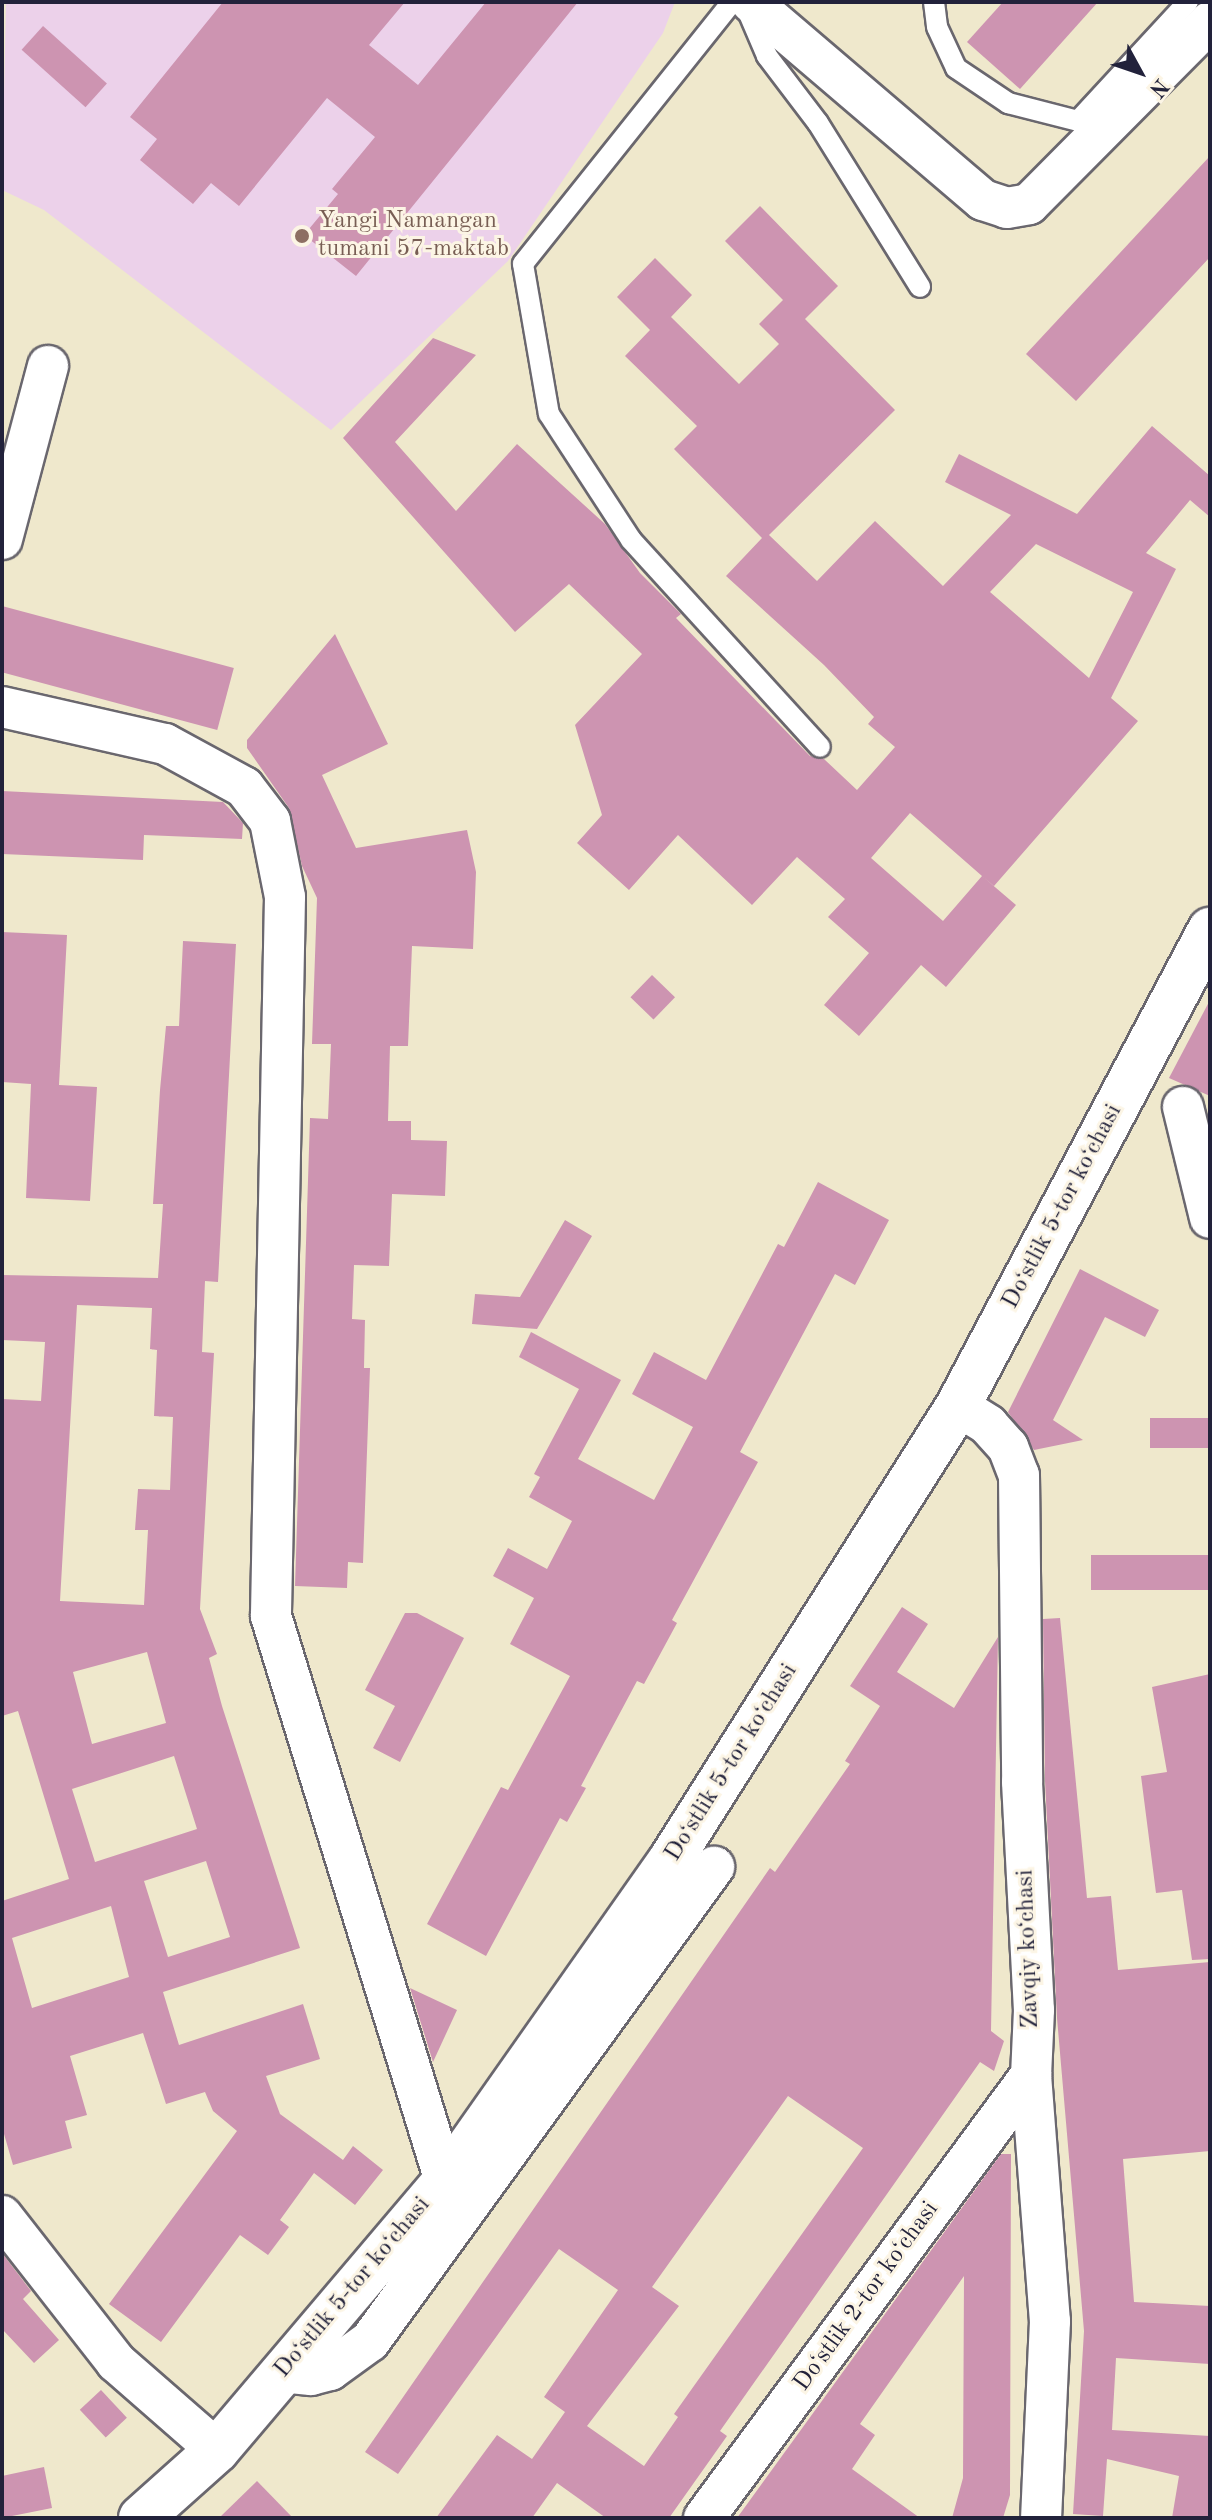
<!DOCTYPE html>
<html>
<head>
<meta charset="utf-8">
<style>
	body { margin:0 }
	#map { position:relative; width:1212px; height:2520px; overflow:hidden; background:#efe8cc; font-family:"Old Standard TT",serif }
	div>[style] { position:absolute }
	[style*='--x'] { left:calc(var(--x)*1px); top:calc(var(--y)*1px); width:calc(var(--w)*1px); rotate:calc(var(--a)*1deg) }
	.built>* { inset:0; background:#ecd1ea }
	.building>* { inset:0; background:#cd94b1; transform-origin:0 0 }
	.roads { filter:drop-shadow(2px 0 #6a676e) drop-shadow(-2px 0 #6a676e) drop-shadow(0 2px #6a676e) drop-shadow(0 -2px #6a676e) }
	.service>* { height:20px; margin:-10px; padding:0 10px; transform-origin:10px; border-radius:10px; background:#fff }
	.minor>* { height:40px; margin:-20px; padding:0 20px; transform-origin:20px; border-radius:20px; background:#fff }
	.tertiary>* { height:44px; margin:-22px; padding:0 22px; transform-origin:22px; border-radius:22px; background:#fff }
	.dots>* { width:22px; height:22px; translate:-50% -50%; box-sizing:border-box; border:4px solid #fcf5e5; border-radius:50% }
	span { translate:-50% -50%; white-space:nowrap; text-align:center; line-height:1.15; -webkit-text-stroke:6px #fcf5e5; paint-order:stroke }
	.education-label { font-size:24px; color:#785e54 }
	.left { translate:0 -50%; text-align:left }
	.street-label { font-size:24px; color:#22223b }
	.frame { position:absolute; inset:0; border:4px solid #22223b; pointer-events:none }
	.north { position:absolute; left:1100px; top:32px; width:80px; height:80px; -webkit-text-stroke:6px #fcf5e5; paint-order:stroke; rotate:130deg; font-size:22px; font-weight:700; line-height:32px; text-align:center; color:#22223b }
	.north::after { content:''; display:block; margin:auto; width:28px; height:36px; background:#22223b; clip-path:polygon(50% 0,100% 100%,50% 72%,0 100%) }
</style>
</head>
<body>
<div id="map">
	<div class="built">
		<i style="clip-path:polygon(6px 2px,675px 2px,663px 33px,508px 261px,331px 430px,44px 210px,2px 190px)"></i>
	</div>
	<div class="building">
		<i style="clip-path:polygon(223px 2px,405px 2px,369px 45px,418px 85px,486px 2px,578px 2px,356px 276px,304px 235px,338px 194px,332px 189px,375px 137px,327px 98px,239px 206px,211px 183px,193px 204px,140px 160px,157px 139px,130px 117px)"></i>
		<i style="clip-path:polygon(1003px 2px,1098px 2px,1020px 89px,967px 42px)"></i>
		<i style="left:43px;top:26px;width:86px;height:32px;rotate:42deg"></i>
		<i style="clip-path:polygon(1210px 156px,1210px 257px,1076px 401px,1026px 354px)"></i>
		<i style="clip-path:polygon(evenodd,760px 206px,838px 286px,805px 319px,895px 410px,769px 535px,817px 581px,875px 521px,943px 586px,1011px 515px,945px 482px,959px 454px,1077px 514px,1152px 426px,1210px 476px,1210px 517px,1190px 500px,1146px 553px,1176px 569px,1111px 698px,1138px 721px,994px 886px,982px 876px,1016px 905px,946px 987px,921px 965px,859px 1036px,824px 1005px,869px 953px,828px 917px,845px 899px,797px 857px,752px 905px,678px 835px,629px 890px,577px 843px,602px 815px,575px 725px,642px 654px,569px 584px,515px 632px,343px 438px,433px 338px,476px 355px,395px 442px,456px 511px,517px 444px,605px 524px,640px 573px,681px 614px,676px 618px,810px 756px,824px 759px,857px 790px,895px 747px,868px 724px,874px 717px,824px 665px,726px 576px,762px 538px,674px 449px,697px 426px,625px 356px,650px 330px,617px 297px,655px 258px,692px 295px,671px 317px,739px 384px,779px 344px,759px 324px,783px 300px,725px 241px,760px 206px,1036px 544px,1133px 592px,1089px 678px,990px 592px,1036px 544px,760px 206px,910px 813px,982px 876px,943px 921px,871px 858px,910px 813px)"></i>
		<i style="left:2px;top:606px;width:240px;height:64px;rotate:15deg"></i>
		<i style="clip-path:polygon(335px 634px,388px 744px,322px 775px,356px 848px,467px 830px,476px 872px,473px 949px,412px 946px,408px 1046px,390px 1046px,388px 1121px,411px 1121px,411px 1140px,447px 1141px,445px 1196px,392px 1194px,389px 1266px,354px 1265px,352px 1319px,365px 1320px,364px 1368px,370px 1368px,363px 1563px,348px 1562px,347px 1588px,295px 1586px,310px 1118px,328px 1119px,331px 1044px,312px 1044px,317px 898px,302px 866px,289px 808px,247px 748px,247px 740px)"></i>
		<i style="clip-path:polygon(2px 791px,223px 802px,243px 823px,242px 839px,144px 835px,143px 860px,2px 854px)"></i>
		<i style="clip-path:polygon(2px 932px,67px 935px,59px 1085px,97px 1087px,90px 1201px,26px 1198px,31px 1084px,2px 1082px)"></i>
		<i style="clip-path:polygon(evenodd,183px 941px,236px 944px,218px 1282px,205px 1281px,202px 1352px,214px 1353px,200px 1609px,217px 1654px,209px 1658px,222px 1706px,300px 1948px,163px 1992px,179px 2045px,303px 2004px,320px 2059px,266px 2076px,280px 2114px,343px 2160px,353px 2146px,383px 2170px,355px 2205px,314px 2173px,280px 2220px,289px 2227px,268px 2255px,240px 2235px,161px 2342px,109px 2304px,237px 2131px,213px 2111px,205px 2092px,166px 2104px,143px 2033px,70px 2056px,87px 2115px,65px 2121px,72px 2148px,13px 2165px,2px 2127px,2px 1901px,69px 1879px,18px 1711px,2px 1716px,2px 1399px,41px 1401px,45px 1342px,2px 1340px,2px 1275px,158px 1278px,163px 1204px,153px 1204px,160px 1090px,166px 1026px,179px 1026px,183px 941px,77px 1305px,152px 1308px,150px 1349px,157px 1350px,154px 1416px,173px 1417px,170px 1490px,138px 1489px,135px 1530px,148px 1530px,144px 1605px,60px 1601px,77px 1305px,183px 941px,147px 1652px,166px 1723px,92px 1744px,73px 1672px,147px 1652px,183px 941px,174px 1756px,197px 1829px,95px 1862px,72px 1789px,174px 1756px,183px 941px,206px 1861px,230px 1937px,168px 1957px,144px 1881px,206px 1861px,183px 941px,111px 1906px,129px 1977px,32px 2008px,12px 1938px,111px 1906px)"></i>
		<i style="left:652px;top:975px;width:32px;height:31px;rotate:44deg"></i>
		<i style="clip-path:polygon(1210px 1000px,1210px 1096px,1169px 1078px)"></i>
		<i style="clip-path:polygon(818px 1182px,889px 1220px,855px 1285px,835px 1274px,740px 1452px,758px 1462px,672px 1620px,677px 1623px,644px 1684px,637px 1681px,581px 1786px,586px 1788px,567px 1822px,560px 1818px,486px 1956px,427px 1924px,501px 1787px,508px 1790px,570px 1676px,510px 1644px,534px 1598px,493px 1576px,508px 1548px,547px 1569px,572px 1521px,529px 1497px,540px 1477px,534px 1474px,579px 1389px,519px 1357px,531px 1332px,621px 1380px,578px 1459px,654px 1500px,693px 1427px,632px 1394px,654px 1352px,706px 1380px,778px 1244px,784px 1247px)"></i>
		<i style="clip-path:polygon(565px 1220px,592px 1236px,537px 1329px,472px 1324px,475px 1294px,520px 1297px)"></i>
		<i style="clip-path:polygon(1080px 1269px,1159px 1310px,1145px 1337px,1105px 1317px,1053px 1420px,1083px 1440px,1034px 1450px,1008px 1412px)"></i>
		<i style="left:1210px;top:1418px;width:30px;height:60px;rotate:90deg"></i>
		<i style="left:1210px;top:1555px;width:35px;height:119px;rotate:90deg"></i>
		<i style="clip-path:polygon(evenodd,902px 1607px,928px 1624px,897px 1672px,954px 1708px,998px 1637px,991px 2031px,1004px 2041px,994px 2071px,980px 2062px,720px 2431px,727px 2436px,669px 2518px,606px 2518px,557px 2483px,532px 2518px,436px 2518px,497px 2435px,532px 2459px,565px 2412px,544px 2397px,618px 2290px,559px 2249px,398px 2474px,365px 2452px,770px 1868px,775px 1872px,850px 1764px,845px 1761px,880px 1706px,850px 1686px,902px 1607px,788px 2096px,863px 2148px,674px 2414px,678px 2417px,644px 2466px,587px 2426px,679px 2306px,652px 2287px,788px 2096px)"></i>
		<i style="clip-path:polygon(405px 1613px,417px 1613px,464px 1638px,400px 1762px,373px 1748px,395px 1706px,365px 1690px)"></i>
		<i style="clip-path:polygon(1060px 1618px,1087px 1898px,1111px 1896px,1118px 1970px,1210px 1962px,1210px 2151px,1123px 2159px,1134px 2302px,1210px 2306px,1210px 2364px,1116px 2358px,1112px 2430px,1210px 2436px,1210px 2518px,1172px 2518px,1179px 2476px,1107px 2459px,1103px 2516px,1073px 2514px,1084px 2331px,1057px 2018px,1045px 1781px,1043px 1619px)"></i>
		<i style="clip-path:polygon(1210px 1674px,1210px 1959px,1192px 1960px,1182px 1890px,1156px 1893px,1141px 1776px,1167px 1772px,1152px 1687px)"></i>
		<i style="clip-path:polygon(410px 1988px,457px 2010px,433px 2062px)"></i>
		<i style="clip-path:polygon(1001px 2154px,1011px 2154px,1010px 2495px,1003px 2518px,952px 2518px,963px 2478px,964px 2276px,860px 2424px,875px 2435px,852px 2469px,920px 2518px,737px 2518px)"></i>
		<i style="clip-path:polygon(2px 2253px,31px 2291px,23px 2299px,59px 2340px,34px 2363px,2px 2329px)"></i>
		<i style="left:101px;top:2390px;width:38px;height:29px;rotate:47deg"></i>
		<i style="clip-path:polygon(44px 2467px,52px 2508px,2px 2518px,2px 2476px)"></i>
		<i style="clip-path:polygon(257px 2481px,293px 2518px,219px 2518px)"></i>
	</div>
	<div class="roads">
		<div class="service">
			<i style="--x:732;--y:2;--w:335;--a:128.6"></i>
			<i style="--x:523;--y:264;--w:152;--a:80.2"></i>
			<i style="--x:549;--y:414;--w:150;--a:56.9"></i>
			<i style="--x:631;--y:540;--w:280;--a:47.6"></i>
			<i style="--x:934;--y:2;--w:25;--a:83"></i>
			<i style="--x:937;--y:27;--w:45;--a:65.1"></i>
			<i style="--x:956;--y:68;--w:63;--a:33.9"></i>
			<i style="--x:1008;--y:103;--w:72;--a:14.4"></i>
			<i style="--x:1078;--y:121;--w:162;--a:-47.3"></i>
			<i style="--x:747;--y:9;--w:51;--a:66.9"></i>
			<i style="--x:767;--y:56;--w:84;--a:52.7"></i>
			<i style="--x:818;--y:123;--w:193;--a:58.1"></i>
		</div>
		<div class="minor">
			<i style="--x:751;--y:2;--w:305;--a:40.5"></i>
			<i style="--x:983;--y:200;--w:25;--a:18"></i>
			<i style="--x:1007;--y:208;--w:22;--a:-10"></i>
			<i style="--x:1029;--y:204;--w:257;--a:-45.2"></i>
			<i style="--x:2;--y:539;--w:179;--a:-75.1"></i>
			<i style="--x:2;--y:707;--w:167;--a:12.8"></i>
			<i style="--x:165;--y:744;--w:90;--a:28.6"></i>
			<i style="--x:244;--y:787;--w:43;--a:52.6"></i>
			<i style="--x:270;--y:821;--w:77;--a:78.8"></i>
			<i style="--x:285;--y:897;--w:719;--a:91.12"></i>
			<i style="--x:271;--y:1616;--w:591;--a:72.88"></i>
			<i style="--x:1183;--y:1107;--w:114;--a:76.3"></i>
			<i style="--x:958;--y:1406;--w:36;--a:32"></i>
			<i style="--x:988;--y:1425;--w:30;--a:48"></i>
			<i style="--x:1008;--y:1447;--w:30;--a:69"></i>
			<i style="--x:1019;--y:1475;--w:307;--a:89.4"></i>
			<i style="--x:1022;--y:1782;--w:228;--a:87"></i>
			<i style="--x:1034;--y:2010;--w:65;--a:92.6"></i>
			<i style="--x:1031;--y:2075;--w:247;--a:85.6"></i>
			<i style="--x:1050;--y:2321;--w:197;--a:92.6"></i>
			<i style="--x:2;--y:2216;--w:185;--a:52"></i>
			<i style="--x:116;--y:2362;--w:134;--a:41.1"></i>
			<i style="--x:281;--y:2372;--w:30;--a:6"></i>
			<i style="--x:311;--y:2375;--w:20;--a:-15"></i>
			<i style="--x:330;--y:2370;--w:49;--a:-35.9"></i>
			<i style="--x:370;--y:2341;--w:586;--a:-54.03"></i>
			<i style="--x:704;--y:2518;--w:551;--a:-53.57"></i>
		</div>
		<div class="tertiary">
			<i style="--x:141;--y:2518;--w:102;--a:-41.8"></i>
			<i style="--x:217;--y:2450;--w:353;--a:-49.7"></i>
			<i style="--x:445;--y:2181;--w:391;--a:-54.9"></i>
			<i style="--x:670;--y:1861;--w:538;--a:-57.67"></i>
			<i style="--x:958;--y:1406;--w:539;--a:-62.1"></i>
		</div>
	</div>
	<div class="dots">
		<i style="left:302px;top:236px;background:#8d6e63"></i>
	</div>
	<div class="education-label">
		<span class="left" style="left:318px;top:236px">Yangi Namangan<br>tumani 57-maktab</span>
	</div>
	<div class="street-label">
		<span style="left:1063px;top:1207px;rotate:-62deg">Doʻstlik 5-tor koʻchasi</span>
		<span style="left:732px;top:1763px;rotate:-58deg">Doʻstlik 5-tor koʻchasi</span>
		<span style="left:1029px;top:1949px;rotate:-92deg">Zavqiy koʻchasi</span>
		<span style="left:353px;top:2288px;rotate:-50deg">Doʻstlik 5-tor koʻchasi</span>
		<span style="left:867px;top:2297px;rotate:-54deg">Doʻstlik 2-tor koʻchasi</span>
	</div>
	<div class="frame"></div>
	<div class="north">N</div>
</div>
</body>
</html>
